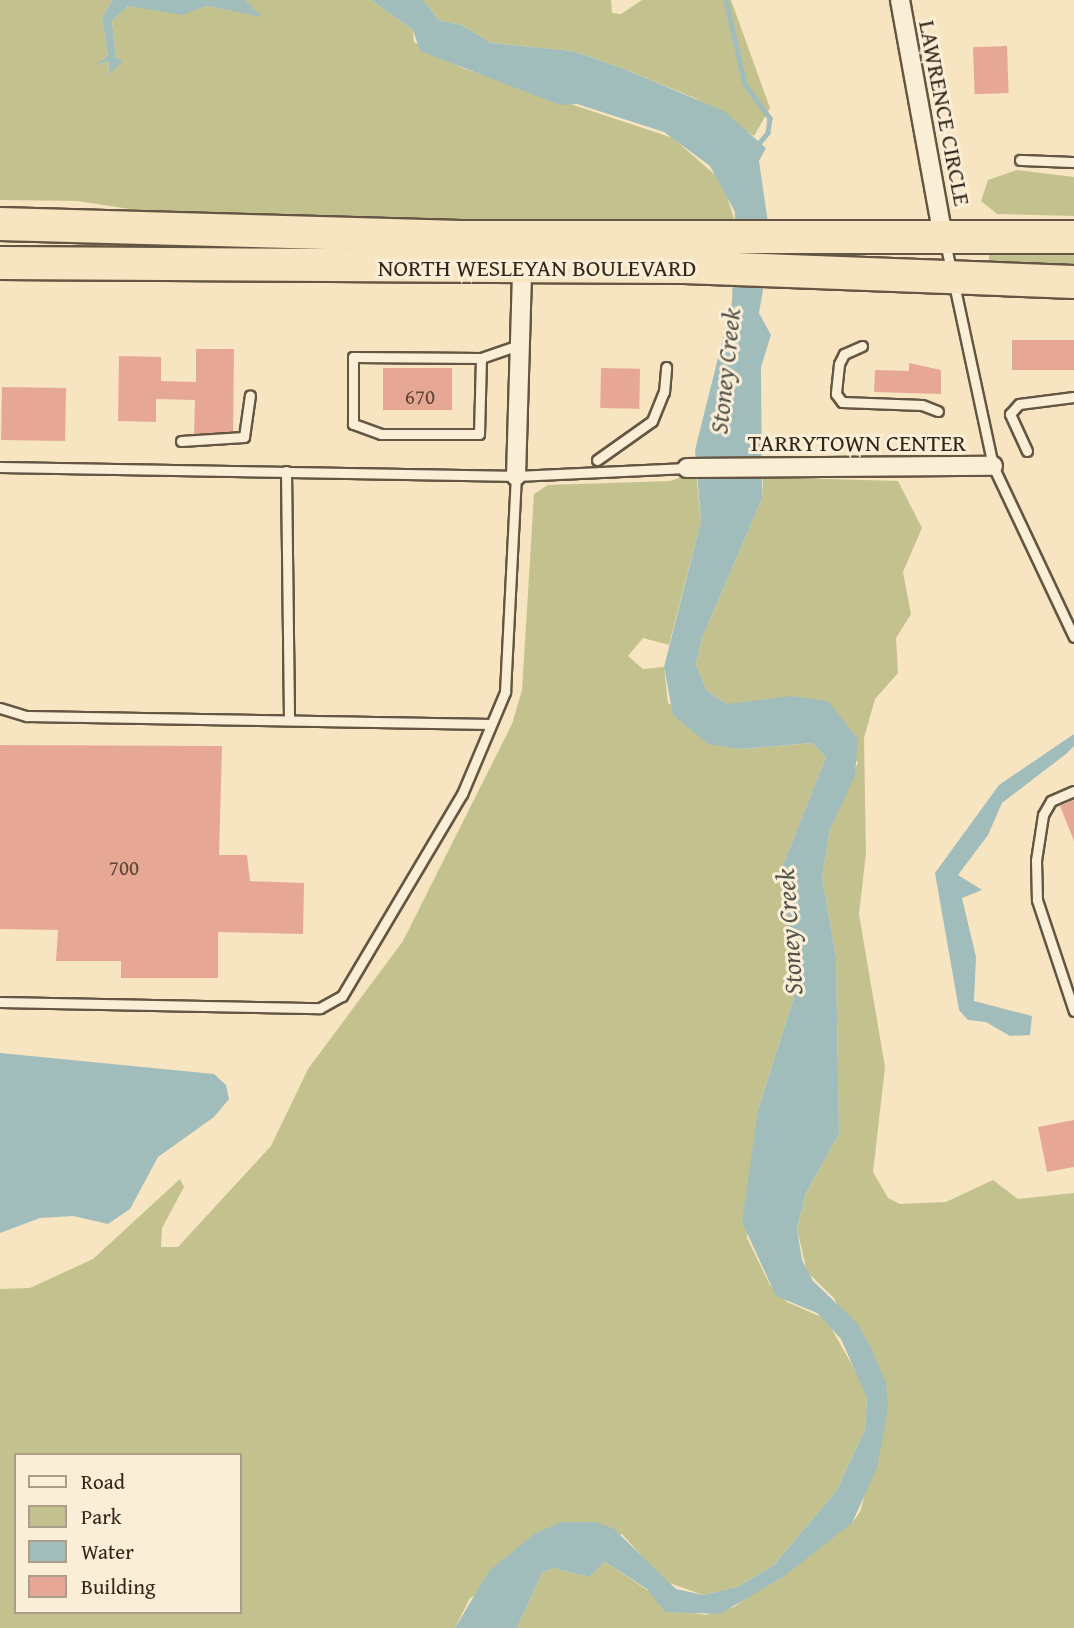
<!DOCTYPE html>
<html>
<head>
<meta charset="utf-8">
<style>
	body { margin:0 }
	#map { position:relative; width:1074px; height:1628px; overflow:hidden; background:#f7e5c1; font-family:"Gentium Book Plus",serif }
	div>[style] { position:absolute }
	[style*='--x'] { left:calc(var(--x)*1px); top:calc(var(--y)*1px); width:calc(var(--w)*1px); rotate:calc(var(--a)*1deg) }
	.green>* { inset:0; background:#c3c28e }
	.water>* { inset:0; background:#a0bdbc }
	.stream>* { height:4.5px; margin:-2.25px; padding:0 2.25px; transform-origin:2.25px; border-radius:2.25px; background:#a0bdbc }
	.building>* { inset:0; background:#e6a895; transform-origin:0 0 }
	.roads { filter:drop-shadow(2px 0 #645642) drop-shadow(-2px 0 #645642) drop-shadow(0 2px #645642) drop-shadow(0 -2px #645642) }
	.lane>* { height:9px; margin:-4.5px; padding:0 4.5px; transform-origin:4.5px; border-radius:4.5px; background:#faeed7 }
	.street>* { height:18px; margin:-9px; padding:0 9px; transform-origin:9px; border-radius:9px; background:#faeed7 }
	.highway>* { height:32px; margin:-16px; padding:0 16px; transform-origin:16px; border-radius:16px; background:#f7e5c1 }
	span { translate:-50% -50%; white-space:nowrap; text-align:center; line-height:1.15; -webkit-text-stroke:6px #faeed7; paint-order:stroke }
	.number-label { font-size:21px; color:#604637 }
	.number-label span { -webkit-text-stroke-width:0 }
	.street-label { font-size:24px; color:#332618 }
	.water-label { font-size:26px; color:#545349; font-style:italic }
	.legend { position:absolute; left:14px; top:1453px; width:228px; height:161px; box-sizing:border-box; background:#faeed7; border:2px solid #aa9e8b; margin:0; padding:9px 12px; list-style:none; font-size:21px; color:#332618 }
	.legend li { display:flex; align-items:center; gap:14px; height:35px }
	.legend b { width:35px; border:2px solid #aa9e8b }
</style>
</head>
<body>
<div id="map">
	<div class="green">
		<i style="clip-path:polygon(0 0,112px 0,102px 18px,108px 56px,97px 65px,108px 61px,109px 74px,116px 59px,112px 21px,128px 6px,182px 14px,207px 6px,260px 16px,245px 0,371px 0,413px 30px,414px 42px,462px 68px,673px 138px,722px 181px,736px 225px,163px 214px,77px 201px,0 200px)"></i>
		<i style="clip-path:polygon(423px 0,611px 0,612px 13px,621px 14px,642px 0,731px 0,770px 108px,754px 136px,697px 99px,624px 69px,573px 51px,491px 43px,462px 25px,439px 20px)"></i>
		<i style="clip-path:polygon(1017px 170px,1074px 177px,1074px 216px,997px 214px,981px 201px,988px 180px)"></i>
		<i style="clip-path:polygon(1074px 253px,1074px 266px,989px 261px,989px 254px)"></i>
		<i style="clip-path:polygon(evenodd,696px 472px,701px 521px,669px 645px,643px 638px,628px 656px,643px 669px,664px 667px,668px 703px,740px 749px,812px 743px,826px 757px,783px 865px,794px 997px,758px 1110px,747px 1238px,770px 1285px,787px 1302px,826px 1319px,860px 1379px,867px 1398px,865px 1429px,837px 1490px,774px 1565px,737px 1587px,703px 1595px,664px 1581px,622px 1534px,470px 1598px,455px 1628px,0 1628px,0 1289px,30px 1288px,93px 1259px,180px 1179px,184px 1187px,162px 1228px,161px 1247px,178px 1247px,271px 1146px,308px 1069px,403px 941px,512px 724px,522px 690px,534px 494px,548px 485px,670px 481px,696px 472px,16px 1455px,240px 1455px,240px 1612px,16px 1612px,16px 1455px)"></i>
		<i style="clip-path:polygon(763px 477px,898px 481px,922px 528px,903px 572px,911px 614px,896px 638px,898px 673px,875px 699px,864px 738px,866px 853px,859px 914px,885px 1067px,873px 1172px,888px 1198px,900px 1204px,946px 1202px,993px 1180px,1018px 1199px,1074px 1193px,1074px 1628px,517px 1628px,542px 1573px,554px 1568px,589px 1577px,605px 1562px,679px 1611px,706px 1615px,734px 1607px,852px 1523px,860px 1512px,888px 1409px,834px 1298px,807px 1272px,797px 1229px,806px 1193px,839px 1134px,836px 957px,822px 877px,830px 830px,858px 762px,727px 704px,706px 690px,696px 664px,702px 638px,762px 499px)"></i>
	</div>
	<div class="water">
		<i style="clip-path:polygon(112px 0,245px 0,262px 17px,207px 6px,182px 15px,128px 6px,112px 21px,116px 58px,123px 61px,109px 75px,108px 61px,94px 66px,108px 56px,102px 18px)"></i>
		<i style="clip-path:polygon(371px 0,423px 0,439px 20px,462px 25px,491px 43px,573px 51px,624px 69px,724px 111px,766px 148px,759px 161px,771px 243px,759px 313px,771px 335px,761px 367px,762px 499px,702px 638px,696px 664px,706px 690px,727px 704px,791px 696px,828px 701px,858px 739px,855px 775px,830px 830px,822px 877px,836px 957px,839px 1134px,806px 1193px,797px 1229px,802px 1260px,813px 1281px,858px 1324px,872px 1350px,886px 1383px,888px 1409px,877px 1468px,852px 1523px,783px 1577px,720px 1614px,665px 1612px,647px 1589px,605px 1562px,589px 1577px,554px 1568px,542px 1573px,517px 1628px,455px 1628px,489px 1571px,534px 1534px,561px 1522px,596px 1522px,613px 1528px,676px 1589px,703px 1595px,737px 1587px,774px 1565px,837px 1490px,865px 1429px,867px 1398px,841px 1339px,817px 1313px,776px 1296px,742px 1222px,758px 1110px,794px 997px,783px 865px,826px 757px,812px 743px,740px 749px,708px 744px,673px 715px,664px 667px,701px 521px,695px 450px,732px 302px,735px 212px,710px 166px,664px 132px,577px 104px,560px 105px,420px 51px,413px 30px)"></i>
		<i style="clip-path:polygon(1074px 734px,1074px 746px,1066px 754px,1002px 803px,988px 835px,958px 875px,982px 890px,962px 898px,976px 957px,974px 1001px,1032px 1016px,1030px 1035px,1010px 1036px,986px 1022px,968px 1020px,959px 1010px,935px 873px,999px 785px)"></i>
		<i style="clip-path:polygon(0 1053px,214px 1074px,226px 1085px,229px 1099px,214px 1117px,158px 1157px,130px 1209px,108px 1224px,73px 1216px,40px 1218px,0 1233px)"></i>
	</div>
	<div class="stream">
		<i style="--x:726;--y:0;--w:86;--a:77.3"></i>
		<i style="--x:745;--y:84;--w:42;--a:53.7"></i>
		<i style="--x:770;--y:118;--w:15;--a:98"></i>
		<i style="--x:768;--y:133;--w:17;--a:130"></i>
	</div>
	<div class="building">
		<i style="left:1007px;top:46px;width:47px;height:34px;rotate:88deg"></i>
		<i style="left:1012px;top:340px;width:62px;height:30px"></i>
		<i style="clip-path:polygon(196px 349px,234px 349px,233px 437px,194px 436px,195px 400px,156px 399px,156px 422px,118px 421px,119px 356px,161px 357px,161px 381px,196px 382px)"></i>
		<i style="clip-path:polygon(909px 363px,941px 370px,941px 394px,874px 392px,875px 370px,909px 371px)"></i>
		<i style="left:383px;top:368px;width:69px;height:42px"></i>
		<i style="left:601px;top:368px;width:39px;height:40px;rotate:1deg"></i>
		<i style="left:2px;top:387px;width:64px;height:53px;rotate:1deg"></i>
		<i style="clip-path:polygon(0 745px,222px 746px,219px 855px,247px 855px,250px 881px,304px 883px,303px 934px,218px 932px,218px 978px,121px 978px,121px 961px,56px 961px,58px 930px,0 929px)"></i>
		<i style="clip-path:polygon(1074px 800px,1074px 841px,1060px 806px)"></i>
		<i style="clip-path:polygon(1074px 1120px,1074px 1167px,1047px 1172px,1038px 1127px)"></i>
	</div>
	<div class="roads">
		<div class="lane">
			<i style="--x:1020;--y:160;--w:54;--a:2.1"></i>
			<i style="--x:945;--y:242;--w:229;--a:77.9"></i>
			<i style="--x:993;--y:466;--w:189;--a:64.7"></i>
			<i style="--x:862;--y:346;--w:20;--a:156"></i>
			<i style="--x:844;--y:354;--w:11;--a:117"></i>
			<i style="--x:839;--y:364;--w:30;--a:96"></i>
			<i style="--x:836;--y:394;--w:10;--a:53"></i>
			<i style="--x:842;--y:402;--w:80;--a:2.1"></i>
			<i style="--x:922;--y:405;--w:17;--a:21"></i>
			<i style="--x:481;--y:358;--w:76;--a:91.5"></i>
			<i style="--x:479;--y:434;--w:98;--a:180"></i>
			<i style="--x:381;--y:434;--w:30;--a:-160"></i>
			<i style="--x:353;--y:424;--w:67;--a:-90"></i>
			<i style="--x:353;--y:357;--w:128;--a:0.4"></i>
			<i style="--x:481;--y:358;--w:40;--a:-18.9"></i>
			<i style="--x:181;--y:441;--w:63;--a:-3.6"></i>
			<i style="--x:244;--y:437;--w:42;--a:-81.9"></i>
			<i style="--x:1027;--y:451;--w:41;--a:-114.7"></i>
			<i style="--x:1010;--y:414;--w:13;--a:-48"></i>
			<i style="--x:1019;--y:404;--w:55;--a:-7.3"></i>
			<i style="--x:597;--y:460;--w:67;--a:-35.3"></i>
			<i style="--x:652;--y:421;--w:31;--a:-68"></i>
			<i style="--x:664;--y:392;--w:25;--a:-85"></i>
			<i style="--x:0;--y:467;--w:516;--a:1"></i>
			<i style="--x:516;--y:476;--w:171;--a:-2.7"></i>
			<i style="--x:286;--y:471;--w:248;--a:89.3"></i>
			<i style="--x:0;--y:708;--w:28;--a:17"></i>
			<i style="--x:27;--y:716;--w:464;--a:1"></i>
			<i style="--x:1074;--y:791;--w:25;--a:157"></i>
			<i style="--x:1051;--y:801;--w:16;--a:120"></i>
			<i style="--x:1043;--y:815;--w:46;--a:98.8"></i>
			<i style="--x:1036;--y:860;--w:40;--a:88.6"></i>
			<i style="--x:1037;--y:900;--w:117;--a:71.6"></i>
			<i style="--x:0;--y:1002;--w:320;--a:1.1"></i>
			<i style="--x:320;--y:1008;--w:25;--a:-29"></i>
			<i style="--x:342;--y:996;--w:235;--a:-59.3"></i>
			<i style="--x:462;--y:794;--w:111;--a:-67.1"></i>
			<i style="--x:505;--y:692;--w:216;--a:-87.1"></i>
		</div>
		<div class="street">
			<i style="--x:900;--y:0;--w:240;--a:79.7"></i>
			<i style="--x:687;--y:468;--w:306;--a:-0.4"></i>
			<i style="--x:516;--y:476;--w:208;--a:-88.3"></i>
		</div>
		<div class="highway">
			<i style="--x:0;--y:224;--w:461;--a:1.6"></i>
			<i style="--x:461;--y:237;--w:613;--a:0"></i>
			<i style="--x:0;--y:263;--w:684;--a:0.34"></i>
			<i style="--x:684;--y:267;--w:390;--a:2.2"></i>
		</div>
	</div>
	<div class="number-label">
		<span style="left:420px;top:397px">670</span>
		<span style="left:124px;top:868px">700</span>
	</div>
	<div class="street-label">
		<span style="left:945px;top:113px;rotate:79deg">LAWRENCE CIRCLE</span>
		<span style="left:537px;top:268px">NORTH WESLEYAN BOULEVARD</span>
		<span style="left:857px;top:443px">TARRYTOWN CENTER</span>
	</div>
	<div class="water-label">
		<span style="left:725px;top:371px;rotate:-84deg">Stoney Creek</span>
		<span style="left:789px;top:932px;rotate:-94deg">Stoney Creek</span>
	</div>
	<ul class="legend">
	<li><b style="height:9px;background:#faeed7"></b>Road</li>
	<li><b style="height:19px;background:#c3c28e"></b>Park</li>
	<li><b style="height:19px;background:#a0bdbc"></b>Water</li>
	<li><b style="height:19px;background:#e6a895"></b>Building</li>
	</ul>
</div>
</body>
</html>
